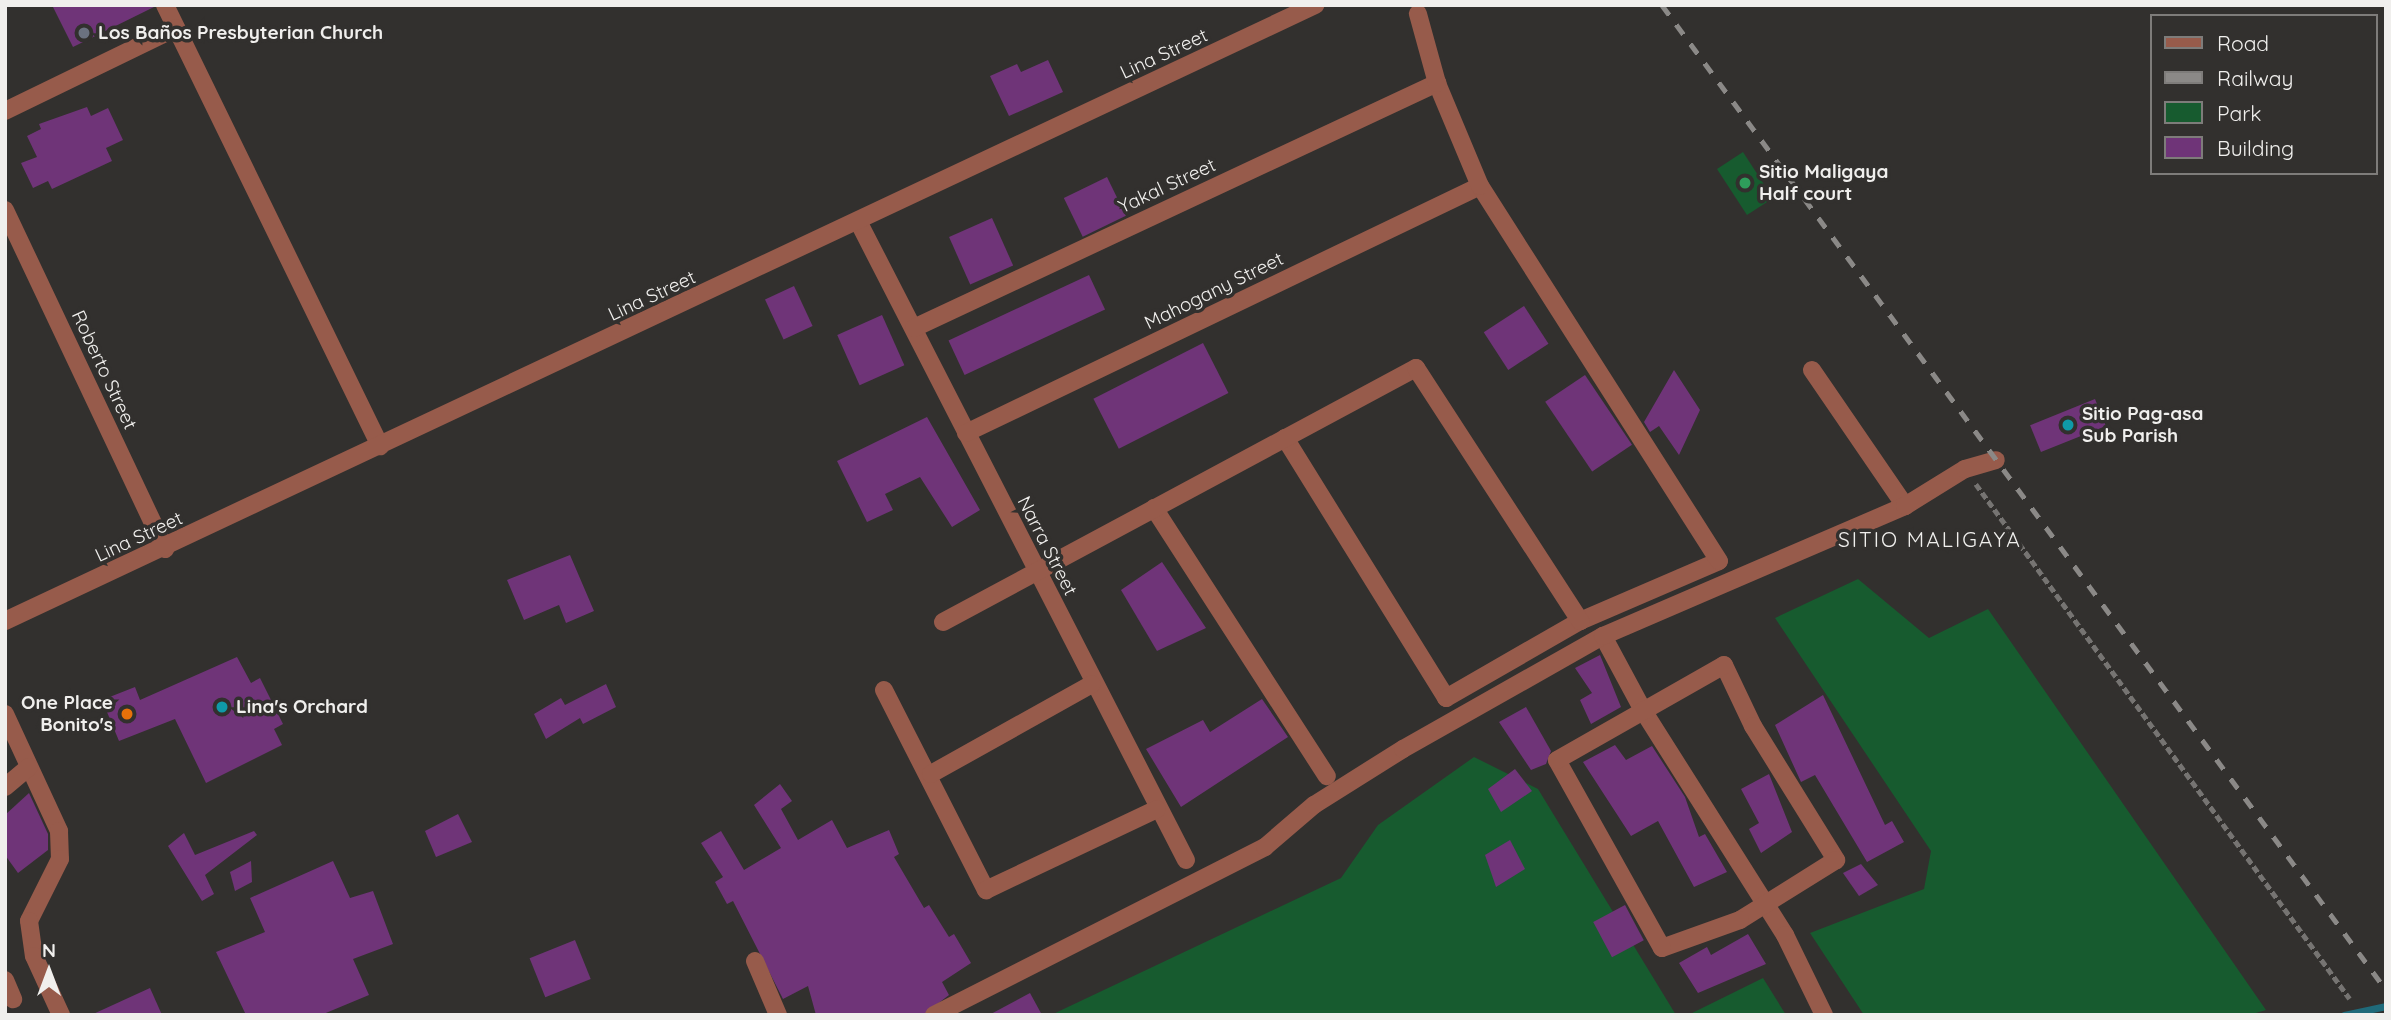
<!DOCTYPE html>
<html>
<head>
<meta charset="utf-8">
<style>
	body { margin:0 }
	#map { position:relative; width:2391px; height:1020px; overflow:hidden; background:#32302e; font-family:Quicksand,sans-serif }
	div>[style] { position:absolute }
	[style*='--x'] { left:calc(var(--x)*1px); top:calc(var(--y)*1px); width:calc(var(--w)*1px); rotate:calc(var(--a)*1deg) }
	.green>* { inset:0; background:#175b2f; transform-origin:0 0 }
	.stream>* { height:7px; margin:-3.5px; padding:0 3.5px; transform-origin:3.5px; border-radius:3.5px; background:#1f6a7a }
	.building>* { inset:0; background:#6f3478; transform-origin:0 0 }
	.path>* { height:4.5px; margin-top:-2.25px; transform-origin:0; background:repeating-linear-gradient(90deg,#767472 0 7px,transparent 0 10.5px) }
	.minor>* { height:18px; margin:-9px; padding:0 9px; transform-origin:9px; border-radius:9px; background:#975b4b }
	.rail>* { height:5px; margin-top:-2.5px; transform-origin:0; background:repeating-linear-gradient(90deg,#8b8987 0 12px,transparent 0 24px) }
	.dots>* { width:19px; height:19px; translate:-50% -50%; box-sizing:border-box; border:4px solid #32302e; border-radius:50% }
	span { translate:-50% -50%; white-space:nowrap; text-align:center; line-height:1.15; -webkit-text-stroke:7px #32302e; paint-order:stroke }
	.poi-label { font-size:19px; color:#f0efed; font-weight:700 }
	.left { translate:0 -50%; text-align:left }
	.right { translate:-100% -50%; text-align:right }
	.street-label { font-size:19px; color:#f0efed }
	.neighbourhood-label { font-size:21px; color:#f0efed; letter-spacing:2px }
	.frame { position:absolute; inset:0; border:7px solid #f0efed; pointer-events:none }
	.legend { position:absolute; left:2150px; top:14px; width:228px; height:161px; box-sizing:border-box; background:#32302e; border:2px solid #7e7c7a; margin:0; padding:9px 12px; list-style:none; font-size:21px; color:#f0efed }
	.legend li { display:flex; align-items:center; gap:14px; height:35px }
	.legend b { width:35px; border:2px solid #7e7c7a }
	.north { position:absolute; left:14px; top:936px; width:70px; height:70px; -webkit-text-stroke:5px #32302e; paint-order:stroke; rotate:0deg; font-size:19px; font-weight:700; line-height:28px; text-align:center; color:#f0efed }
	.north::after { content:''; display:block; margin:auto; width:24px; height:32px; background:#f0efed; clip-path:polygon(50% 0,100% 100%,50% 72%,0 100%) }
</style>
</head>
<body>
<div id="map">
	<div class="green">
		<i style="left:1743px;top:152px;width:55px;height:31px;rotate:57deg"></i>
		<i style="clip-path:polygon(1858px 579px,1929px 638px,1988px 609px,2266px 1010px,2249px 1015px,1864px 1015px,1810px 933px,1924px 889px,1931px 851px,1775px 618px)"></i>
		<i style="clip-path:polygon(1474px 757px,1538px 789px,1676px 1015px,1051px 1015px,1341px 878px,1378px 825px)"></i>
		<i style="clip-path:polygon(1763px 978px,1786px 1015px,1688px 1015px)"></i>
	</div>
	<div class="stream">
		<i style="--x:2344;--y:1015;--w:43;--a:-12.1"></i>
	</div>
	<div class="building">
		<i style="clip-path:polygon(52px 5px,154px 5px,154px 7px,73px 47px)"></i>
		<i style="clip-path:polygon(1048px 60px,1063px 92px,1009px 116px,990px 76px,1017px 64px,1021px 72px)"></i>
		<i style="clip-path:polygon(87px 107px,91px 116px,108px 108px,123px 140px,106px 148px,112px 161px,52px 189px,48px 181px,33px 188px,21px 163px,37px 157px,27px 136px,41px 129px,39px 124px)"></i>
		<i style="left:1107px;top:177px;width:43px;height:48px;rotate:64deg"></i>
		<i style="left:992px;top:218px;width:52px;height:47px;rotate:66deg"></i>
		<i style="left:1089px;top:275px;width:38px;height:155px;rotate:65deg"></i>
		<i style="left:794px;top:286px;width:44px;height:32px;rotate:65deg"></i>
		<i style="left:1524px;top:306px;width:45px;height:48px;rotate:57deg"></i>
		<i style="left:882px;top:315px;width:55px;height:49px;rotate:66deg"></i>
		<i style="left:1203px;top:343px;width:56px;height:123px;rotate:63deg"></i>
		<i style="clip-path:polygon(1674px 370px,1700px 410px,1679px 455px,1659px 426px,1650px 432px,1644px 422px)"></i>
		<i style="left:1585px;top:375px;width:84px;height:48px;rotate:56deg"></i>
		<i style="left:2095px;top:399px;width:29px;height:70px;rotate:68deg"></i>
		<i style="clip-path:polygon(927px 417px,980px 510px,952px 527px,920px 477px,885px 494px,893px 510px,867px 522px,837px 461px)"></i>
		<i style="clip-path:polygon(570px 555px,594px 611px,566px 623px,559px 605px,524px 620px,507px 580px)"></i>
		<i style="clip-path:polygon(1162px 562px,1206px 628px,1157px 651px,1121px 590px)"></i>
		<i style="clip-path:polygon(1600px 655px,1621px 707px,1591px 724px,1580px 700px,1592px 693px,1575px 668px)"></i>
		<i style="clip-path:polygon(237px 657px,251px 683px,260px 678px,283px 724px,274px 729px,282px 745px,206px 783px,175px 719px,119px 741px,102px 700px,135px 687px,140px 700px)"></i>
		<i style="clip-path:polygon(606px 684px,616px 707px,583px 724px,580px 718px,546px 739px,534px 714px,561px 698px,565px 705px)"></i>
		<i style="clip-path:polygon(1823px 695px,1885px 825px,1892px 821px,1904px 842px,1867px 862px,1815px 775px,1801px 782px,1775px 725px)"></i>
		<i style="clip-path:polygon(1262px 699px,1288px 737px,1181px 807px,1146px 749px,1203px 720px,1210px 732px)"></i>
		<i style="clip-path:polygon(1526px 707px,1551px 751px,1546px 764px,1531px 770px,1499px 722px)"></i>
		<i style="clip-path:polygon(1615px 745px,1626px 760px,1652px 746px,1685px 797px,1699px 837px,1705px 834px,1727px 872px,1694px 887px,1658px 821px,1631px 836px,1583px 762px)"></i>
		<i style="clip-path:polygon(1515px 769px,1532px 791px,1501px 812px,1488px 789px)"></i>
		<i style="clip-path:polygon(1769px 774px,1792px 832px,1761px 853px,1749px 829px,1759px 823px,1741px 789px)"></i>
		<i style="clip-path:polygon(780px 784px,792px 801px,781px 809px,798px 840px,832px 820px,847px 848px,889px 830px,899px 854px,894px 857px,924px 908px,929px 905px,949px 937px,954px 934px,971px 963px,942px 982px,949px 995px,923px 1015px,816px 1015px,808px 986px,783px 999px,733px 901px,727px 904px,715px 882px,723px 877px,701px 843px,721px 831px,744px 870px,781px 848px,754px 805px)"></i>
		<i style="clip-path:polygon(29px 793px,48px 834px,48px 850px,18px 873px,5px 855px,5px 815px)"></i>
		<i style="clip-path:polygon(458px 814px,472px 842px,436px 857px,425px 831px)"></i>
		<i style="clip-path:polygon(254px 831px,257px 835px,205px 875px,214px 894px,202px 901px,168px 846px,184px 833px,195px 855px)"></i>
		<i style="clip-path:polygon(1510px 840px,1525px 869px,1496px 887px,1485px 855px)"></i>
		<i style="clip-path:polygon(251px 861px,252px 882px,235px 891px,230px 872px)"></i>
		<i style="clip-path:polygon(333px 861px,350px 898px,373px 891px,393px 944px,353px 959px,369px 995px,321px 1015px,246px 1015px,216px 952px,265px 932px,250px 898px)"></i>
		<i style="clip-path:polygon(1861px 864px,1878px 885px,1859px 896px,1843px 873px)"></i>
		<i style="left:1625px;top:905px;width:40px;height:36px;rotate:62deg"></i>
		<i style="clip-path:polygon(1748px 934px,1766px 964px,1698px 993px,1679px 963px,1707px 947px,1711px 955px)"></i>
		<i style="left:575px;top:940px;width:42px;height:49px;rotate:68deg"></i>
		<i style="clip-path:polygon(150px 988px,162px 1015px,91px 1015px)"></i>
		<i style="clip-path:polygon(1030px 993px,1042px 1015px,989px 1015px)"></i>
	</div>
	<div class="path">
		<i style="--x:1976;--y:484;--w:636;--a:54.01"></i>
	</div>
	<div class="minor">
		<i style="--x:165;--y:5;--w:491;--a:64"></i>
		<i style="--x:5;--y:111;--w:190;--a:-25.9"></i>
		<i style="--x:5;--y:210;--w:375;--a:64.7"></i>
		<i style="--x:859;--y:223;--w:716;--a:62.83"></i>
		<i style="--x:914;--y:328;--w:578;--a:-25.1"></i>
		<i style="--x:1812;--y:370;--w:165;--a:55.6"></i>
		<i style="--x:966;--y:433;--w:570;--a:-25.67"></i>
		<i style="--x:1285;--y:438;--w:306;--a:58.2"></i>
		<i style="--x:1446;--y:698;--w:155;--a:-29.9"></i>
		<i style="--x:1580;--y:621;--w:151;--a:-23.3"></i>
		<i style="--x:1719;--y:561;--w:445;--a:-122.5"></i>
		<i style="--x:1480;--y:186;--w:112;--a:-112.7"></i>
		<i style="--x:1437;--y:83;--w:72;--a:-105.4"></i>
		<i style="--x:1154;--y:508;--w:319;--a:57.2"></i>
		<i style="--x:5;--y:621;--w:1448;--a:-25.18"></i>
		<i style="--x:943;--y:622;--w:537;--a:-28.24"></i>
		<i style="--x:1416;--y:368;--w:302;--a:57"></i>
		<i style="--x:1603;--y:636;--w:86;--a:61.7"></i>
		<i style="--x:1644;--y:712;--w:264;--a:57.7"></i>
		<i style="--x:1785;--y:935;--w:89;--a:64"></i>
		<i style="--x:1724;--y:665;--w:68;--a:64.6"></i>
		<i style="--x:1753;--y:726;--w:158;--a:58.2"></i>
		<i style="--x:1836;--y:860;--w:113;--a:148"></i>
		<i style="--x:1740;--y:920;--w:83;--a:160.3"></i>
		<i style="--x:1662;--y:948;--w:215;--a:-119.2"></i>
		<i style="--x:1557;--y:760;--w:192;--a:-29.6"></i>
		<i style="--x:884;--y:690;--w:225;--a:63"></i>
		<i style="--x:986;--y:890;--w:189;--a:-25.3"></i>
		<i style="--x:5;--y:714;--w:129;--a:65.2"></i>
		<i style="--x:59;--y:831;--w:28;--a:88"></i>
		<i style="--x:60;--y:859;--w:69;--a:116.6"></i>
		<i style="--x:29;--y:921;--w:35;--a:82"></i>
		<i style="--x:34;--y:956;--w:65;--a:65.4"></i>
		<i style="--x:931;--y:774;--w:184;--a:-29.2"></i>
		<i style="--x:5;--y:787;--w:31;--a:-40"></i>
		<i style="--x:755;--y:961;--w:59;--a:66.9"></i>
		<i style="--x:5;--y:980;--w:21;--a:67"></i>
		<i style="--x:934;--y:1015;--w:371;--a:-26.9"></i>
		<i style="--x:1265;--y:847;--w:65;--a:-40.6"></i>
		<i style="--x:1314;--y:805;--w:105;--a:-32.2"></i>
		<i style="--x:1403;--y:749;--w:230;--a:-29.5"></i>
		<i style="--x:1603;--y:636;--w:329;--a:-23.3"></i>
		<i style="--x:1905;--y:506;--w:70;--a:-31.7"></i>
		<i style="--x:1965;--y:469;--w:32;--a:-16"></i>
	</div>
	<div class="rail">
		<i style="--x:1662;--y:5;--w:1222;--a:53.68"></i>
	</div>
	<div class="dots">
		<i style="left:84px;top:33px;background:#6b7280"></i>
		<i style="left:1745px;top:183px;background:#2e9e5b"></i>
		<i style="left:2068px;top:425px;background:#0f9aa8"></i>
		<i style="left:222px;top:707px;background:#0f9aa8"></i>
		<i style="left:127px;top:714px;background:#e8710a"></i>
	</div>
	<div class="poi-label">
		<span class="left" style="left:98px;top:33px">Los Baños Presbyterian Church</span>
		<span class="left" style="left:1759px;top:183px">Sitio Maligaya<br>Half court</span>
		<span class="left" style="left:2082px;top:425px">Sitio Pag-asa<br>Sub Parish</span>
		<span class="right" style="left:113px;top:714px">One Place<br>Bonito's</span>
		<span class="left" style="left:236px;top:707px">Lina's Orchard</span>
	</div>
	<div class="street-label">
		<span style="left:1164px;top:54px;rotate:-25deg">Lina Street</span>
		<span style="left:1167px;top:186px;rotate:-25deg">Yakal Street</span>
		<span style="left:1214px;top:291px;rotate:-26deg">Mahogany Street</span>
		<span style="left:652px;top:296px;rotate:-25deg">Lina Street</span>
		<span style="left:104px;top:370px;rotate:65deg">Roberto Street</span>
		<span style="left:139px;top:537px;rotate:-25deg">Lina Street</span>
		<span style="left:1047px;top:546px;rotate:63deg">Narra Street</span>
	</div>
	<div class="neighbourhood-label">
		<span style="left:1930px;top:539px">SITIO MALIGAYA</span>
	</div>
	<div class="frame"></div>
	<ul class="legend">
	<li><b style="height:9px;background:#975b4b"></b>Road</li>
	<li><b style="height:9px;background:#8b8987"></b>Railway</li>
	<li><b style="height:19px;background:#175b2f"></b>Park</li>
	<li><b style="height:19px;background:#6f3478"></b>Building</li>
	</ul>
	<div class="north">N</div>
</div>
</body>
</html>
